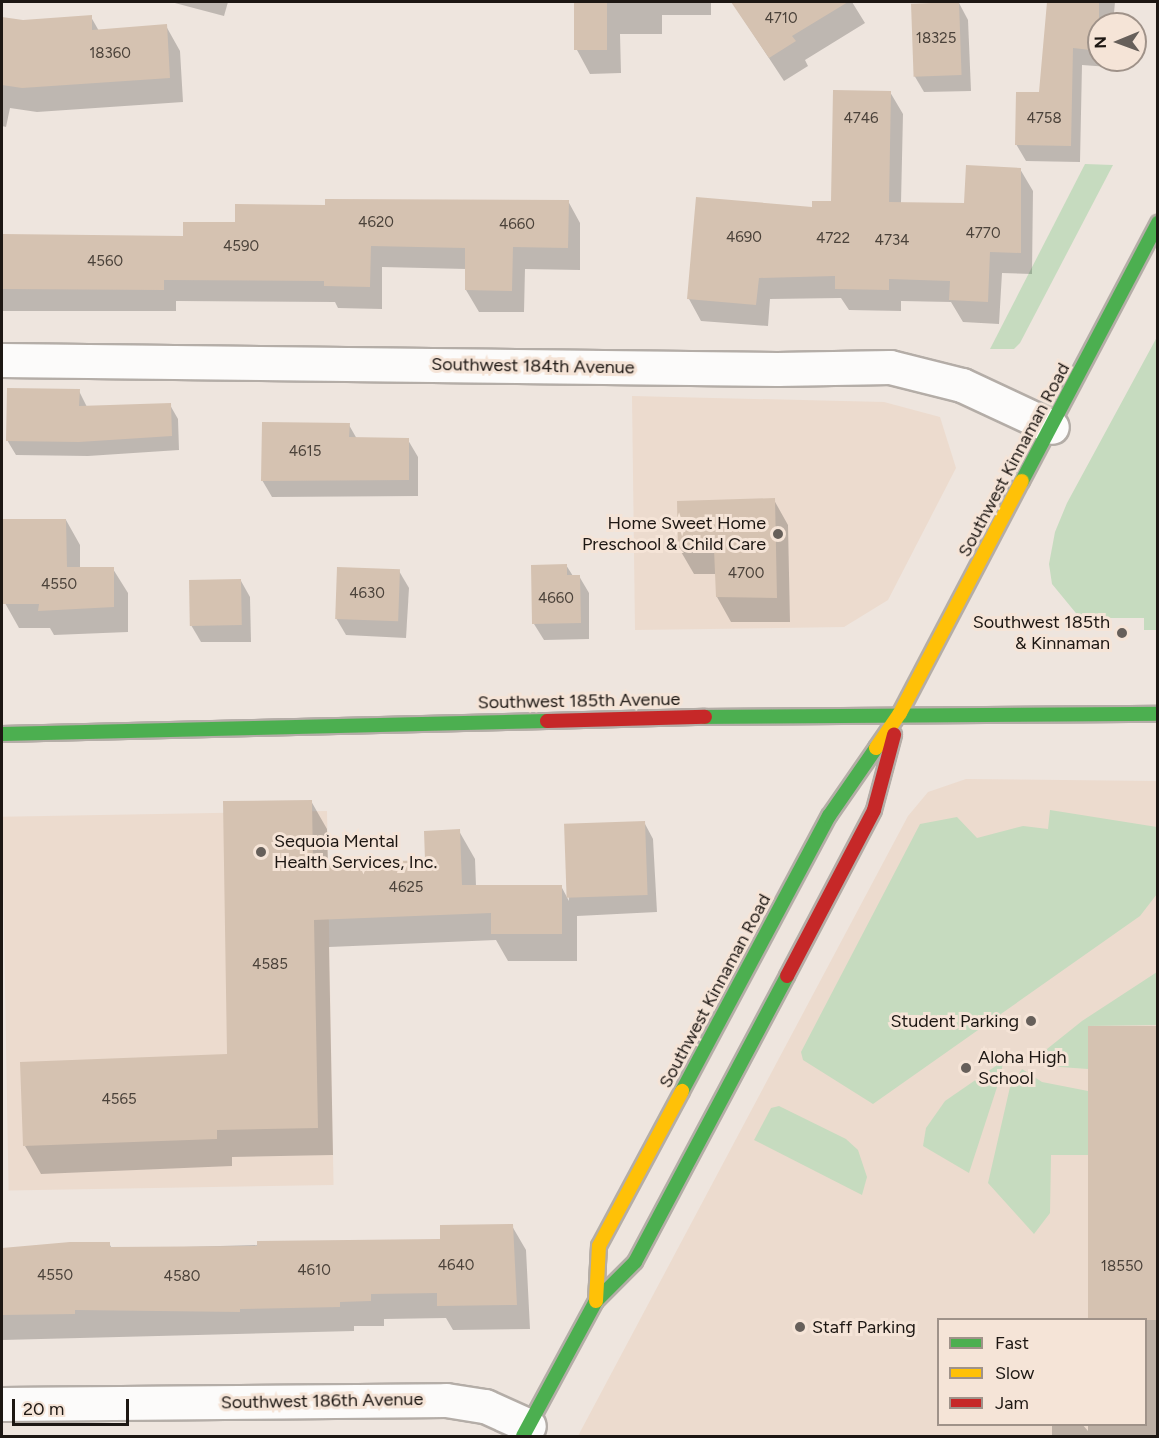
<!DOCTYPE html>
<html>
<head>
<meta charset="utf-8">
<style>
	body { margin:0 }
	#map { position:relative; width:1159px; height:1438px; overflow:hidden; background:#eee5de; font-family:Figtree,sans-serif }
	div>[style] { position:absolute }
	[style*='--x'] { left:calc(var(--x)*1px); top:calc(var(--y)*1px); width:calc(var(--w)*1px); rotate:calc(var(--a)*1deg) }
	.built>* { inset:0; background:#ecdbce; transform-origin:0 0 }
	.green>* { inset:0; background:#c6dbbf }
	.shadow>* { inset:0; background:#0003; transform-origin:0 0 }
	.building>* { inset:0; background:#d5c2b1; transform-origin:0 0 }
	.roads { filter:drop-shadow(2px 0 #b4ada7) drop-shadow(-2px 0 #b4ada7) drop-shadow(0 2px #b4ada7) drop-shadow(0 -2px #b4ada7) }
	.street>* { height:33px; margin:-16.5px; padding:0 16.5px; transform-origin:16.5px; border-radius:16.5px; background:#fcfbfa }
	.fast>* { height:14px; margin:-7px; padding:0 7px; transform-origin:7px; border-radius:7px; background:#4caf50 }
	.slow>* { height:14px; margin:-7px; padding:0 7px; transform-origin:7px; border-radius:7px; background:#ffc107 }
	.jam>* { height:14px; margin:-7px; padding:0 7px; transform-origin:7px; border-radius:7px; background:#c62828 }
	.dots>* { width:16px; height:16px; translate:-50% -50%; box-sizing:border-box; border:3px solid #f5e4d7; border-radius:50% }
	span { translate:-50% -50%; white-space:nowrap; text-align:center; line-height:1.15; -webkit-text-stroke:6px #f5e4d7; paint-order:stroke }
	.number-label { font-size:15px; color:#4b423a }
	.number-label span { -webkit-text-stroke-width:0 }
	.street-label { font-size:18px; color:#1d1713 }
	.poi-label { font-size:18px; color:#1d1713 }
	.right { translate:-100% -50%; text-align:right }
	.left { translate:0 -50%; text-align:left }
	.frame { position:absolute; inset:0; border:3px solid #1d1713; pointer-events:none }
	.legend { position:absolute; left:937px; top:1318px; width:210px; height:108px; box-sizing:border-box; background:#f5e4d7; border:2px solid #9f9289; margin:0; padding:8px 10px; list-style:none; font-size:18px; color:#1d1713 }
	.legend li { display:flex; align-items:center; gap:12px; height:30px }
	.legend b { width:30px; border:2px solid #9f9289 }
	.north { position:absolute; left:1087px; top:12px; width:60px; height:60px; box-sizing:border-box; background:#f5e4d7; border:2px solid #9f9289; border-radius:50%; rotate:269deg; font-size:16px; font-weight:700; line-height:24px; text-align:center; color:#1d1713 }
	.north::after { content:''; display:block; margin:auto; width:21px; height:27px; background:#665f5a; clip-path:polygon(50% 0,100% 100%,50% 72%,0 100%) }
	.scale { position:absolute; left:12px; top:1399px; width:117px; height:27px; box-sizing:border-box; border:3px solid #1d1713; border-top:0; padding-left:8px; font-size:18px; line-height:21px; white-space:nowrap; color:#1d1713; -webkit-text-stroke:4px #f5e4d7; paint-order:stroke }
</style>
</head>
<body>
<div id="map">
	<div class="built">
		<i style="clip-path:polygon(632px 396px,884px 402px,940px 417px,956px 468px,888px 600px,844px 627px,635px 630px)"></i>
		<i style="clip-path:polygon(evenodd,966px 779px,1157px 781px,1157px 1436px,578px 1436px,908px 816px,928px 792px,966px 779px,938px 1320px,1146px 1320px,1146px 1424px,938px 1424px,938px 1320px)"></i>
		<i style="left:327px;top:811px;width:374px;height:325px;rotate:89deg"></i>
	</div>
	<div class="green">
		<i style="clip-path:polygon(1085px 164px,1113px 165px,1020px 343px,1014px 349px,990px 349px)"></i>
		<i style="clip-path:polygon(1157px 337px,1158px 630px,1144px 630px,1144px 618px,1080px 618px,1052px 584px,1049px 564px,1055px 532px,1067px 503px)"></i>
		<i style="clip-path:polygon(1050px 810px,1157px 827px,1157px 894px,1140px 916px,873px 1104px,803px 1060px,801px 1052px,920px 824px,957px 817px,977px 838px,1023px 826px,1048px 829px)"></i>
		<i style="clip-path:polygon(1157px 972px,1157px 1025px,1088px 1026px,1088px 1069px,1060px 1067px,1037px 1057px,1082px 1021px)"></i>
		<i style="clip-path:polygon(1003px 1061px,1001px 1075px,969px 1173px,923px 1146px,926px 1128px,945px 1101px)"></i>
		<i style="clip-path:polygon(1022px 1069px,1042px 1082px,1088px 1091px,1088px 1155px,1051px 1155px,1050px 1213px,1034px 1234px,988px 1183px,1010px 1087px)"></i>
		<i style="clip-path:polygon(779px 1106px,846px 1139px,858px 1150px,867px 1177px,862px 1195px,754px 1140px,771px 1108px)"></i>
	</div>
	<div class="shadow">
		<i style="clip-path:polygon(171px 2px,228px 2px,224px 16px)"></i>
		<i style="clip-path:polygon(574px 2px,711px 2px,711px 15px,662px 15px,662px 34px,620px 34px,621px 73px,590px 74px,577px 50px)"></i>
		<i style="clip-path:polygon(732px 2px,852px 2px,865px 23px,805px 60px,808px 66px,784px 81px)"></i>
		<i style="clip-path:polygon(1048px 2px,1115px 2px,1113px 24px,1099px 24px,1099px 60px,1110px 60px,1109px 67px,1082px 65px,1080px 162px,1026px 161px,1016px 144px,1040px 93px)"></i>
		<i style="clip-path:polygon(959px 3px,968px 20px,971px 91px,924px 92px,914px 75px)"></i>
		<i style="clip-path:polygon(91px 17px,99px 31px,166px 26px,180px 51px,183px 102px,37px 112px,10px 108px,6px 127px,2px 126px,2px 18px,23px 21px)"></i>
		<i style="clip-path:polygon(890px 92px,903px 114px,901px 203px,965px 204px,1020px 169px,1033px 191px,1032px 274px,1002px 273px,999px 324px,963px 322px,951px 302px,901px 301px,901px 311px,849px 310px,841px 298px,770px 299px,768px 326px,701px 321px,689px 299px,813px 209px,832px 203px)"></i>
		<i style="clip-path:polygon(568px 201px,580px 223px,580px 270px,525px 269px,524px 312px,479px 312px,466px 290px,466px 269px,382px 267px,382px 309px,338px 308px,335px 302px,176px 301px,176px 311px,2px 311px,2px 235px,184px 237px,327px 206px)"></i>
		<i style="clip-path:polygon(79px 391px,87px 407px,170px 405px,178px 419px,179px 450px,88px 456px,16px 455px,7px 440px)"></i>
		<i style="clip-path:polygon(349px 425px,357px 439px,408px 440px,418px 457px,418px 496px,272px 497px,262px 480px)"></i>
		<i style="left:2px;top:450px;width:2px;height:62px;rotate:63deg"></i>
		<i style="clip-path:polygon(774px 500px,788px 525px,790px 622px,731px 622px,717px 597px,716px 574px,694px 574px,680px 550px)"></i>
		<i style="clip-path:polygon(66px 520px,80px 545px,80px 569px,113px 569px,128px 593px,128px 632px,54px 635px,50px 628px,19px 628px,5px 603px)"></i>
		<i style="clip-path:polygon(566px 565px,573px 576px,579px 576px,589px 593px,589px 639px,544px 640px,534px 624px)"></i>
		<i style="clip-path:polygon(399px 571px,409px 588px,406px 638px,346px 635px,336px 618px)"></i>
		<i style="clip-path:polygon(241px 581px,250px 597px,251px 642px,201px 642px,191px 625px)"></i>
		<i style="clip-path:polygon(311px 801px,327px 829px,328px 865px,426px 861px,459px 831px,475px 859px,476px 886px,561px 886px,569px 901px,565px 827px,644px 822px,653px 839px,657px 912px,577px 916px,577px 961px,508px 961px,496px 940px,329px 947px,333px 1155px,232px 1157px,232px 1166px,41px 1174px,25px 1146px,228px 1056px)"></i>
		<i style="clip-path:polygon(1158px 1027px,1158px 1436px,1052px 1436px,1052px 1424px,1082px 1424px,1088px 1431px,1088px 1424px,1146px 1424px,1146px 1320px)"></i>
		<i style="clip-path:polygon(512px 1226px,526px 1250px,530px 1329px,453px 1330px,446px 1318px,384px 1319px,384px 1326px,354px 1326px,354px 1331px,2px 1340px,2px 1249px,109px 1243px,112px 1249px,442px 1240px)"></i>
	</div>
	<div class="building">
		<i style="left:574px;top:2px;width:33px;height:48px"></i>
		<i style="clip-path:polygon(731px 2px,848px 2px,792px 36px,796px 41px,769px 58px)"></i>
		<i style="left:959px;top:2px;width:73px;height:48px;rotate:88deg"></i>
		<i style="clip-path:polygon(1047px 2px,1099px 2px,1099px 51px,1073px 48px,1071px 146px,1015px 145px,1016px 92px,1039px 92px)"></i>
		<i style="clip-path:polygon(92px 15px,92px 30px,167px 24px,170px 78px,22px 88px,2px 85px,2px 17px,23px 20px)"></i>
		<i style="clip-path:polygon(833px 90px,891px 91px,889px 202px,964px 203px,966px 165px,1021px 168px,1021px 253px,990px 252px,988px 302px,949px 300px,950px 281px,889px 279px,889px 290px,835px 289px,835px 276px,759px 278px,756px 305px,687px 299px,696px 197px,812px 207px,812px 201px,831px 201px)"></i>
		<i style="clip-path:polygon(325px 199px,569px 200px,568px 248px,513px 247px,512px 291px,465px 290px,465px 248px,371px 246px,370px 287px,324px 286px,324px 281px,164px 280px,164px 290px,2px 289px,2px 234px,183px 236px,183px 222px,235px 222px,235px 204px,325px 205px)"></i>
		<i style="clip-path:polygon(7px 388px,80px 389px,79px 406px,171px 403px,172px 436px,79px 442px,6px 441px)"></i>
		<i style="clip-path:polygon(262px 422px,350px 423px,349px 437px,409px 438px,409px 480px,261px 481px)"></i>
		<i style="clip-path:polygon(775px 498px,777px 598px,716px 597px,714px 549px,678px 550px,677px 501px)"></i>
		<i style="clip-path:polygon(3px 519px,66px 519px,67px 567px,114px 567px,114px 607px,38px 611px,39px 604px,3px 604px)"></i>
		<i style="clip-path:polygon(567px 564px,567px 575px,580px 575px,581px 623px,532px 624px,531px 565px)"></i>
		<i style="left:337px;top:567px;width:63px;height:52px;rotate:2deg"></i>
		<i style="left:241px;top:579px;width:46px;height:52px;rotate:89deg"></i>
		<i style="clip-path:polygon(312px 800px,313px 864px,425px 860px,424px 831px,460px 829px,462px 885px,562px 885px,562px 934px,491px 934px,491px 913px,314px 920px,318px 1128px,217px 1130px,217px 1139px,23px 1146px,20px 1062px,227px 1054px,223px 801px)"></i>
		<i style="left:645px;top:821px;width:74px;height:81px;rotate:88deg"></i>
		<i style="left:1088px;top:1026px;width:70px;height:294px"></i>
		<i style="clip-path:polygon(513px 1224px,517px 1305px,437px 1306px,437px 1293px,371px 1294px,371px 1301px,340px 1302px,340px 1307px,240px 1309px,240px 1312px,75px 1310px,75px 1314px,2px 1315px,2px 1248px,70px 1242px,110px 1242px,110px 1247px,257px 1246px,257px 1241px,440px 1239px,440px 1225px)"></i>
	</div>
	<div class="roads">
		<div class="street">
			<i style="--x:2;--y:360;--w:775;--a:0.67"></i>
			<i style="--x:777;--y:369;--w:113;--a:-1"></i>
			<i style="--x:890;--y:367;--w:74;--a:14"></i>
			<i style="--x:962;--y:385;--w:99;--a:25"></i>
			<i style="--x:2;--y:1404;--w:444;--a:-0.5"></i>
			<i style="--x:446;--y:1400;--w:39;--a:9"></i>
			<i style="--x:485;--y:1406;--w:48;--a:24.4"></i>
		</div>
		<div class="fast">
			<i style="--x:1022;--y:481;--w:292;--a:-62.2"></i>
			<i style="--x:705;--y:717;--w:453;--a:-0.4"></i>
			<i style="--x:2;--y:734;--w:545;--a:-1.37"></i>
			<i style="--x:682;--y:1091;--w:312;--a:-61.9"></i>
			<i style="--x:829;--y:816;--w:83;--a:-55.3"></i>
			<i style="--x:523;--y:1436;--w:153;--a:-61.6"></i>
			<i style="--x:596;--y:1301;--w:55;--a:-45"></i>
			<i style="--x:635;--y:1262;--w:324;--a:-62"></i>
		</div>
		<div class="slow">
			<i style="--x:876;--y:748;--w:42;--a:-55.6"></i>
			<i style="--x:900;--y:713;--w:262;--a:-62.3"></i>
			<i style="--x:596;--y:1301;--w:55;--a:-86.9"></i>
			<i style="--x:599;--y:1246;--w:176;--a:-61.8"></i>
		</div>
		<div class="jam">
			<i style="--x:547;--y:721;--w:158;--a:-1.5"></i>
			<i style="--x:787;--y:976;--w:187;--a:-62.3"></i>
			<i style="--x:874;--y:810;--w:78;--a:-75.1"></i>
		</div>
	</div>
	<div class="dots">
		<i style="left:778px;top:534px;background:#665f5a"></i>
		<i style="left:1122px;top:633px;background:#665f5a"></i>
		<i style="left:261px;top:852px;background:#665f5a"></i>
		<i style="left:1031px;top:1021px;background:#665f5a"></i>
		<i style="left:966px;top:1068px;background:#665f5a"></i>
		<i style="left:800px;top:1327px;background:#665f5a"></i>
	</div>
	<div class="number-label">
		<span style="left:781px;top:19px">4710</span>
		<span style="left:936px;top:39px">18325</span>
		<span style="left:110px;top:54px">18360</span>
		<span style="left:861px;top:119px">4746</span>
		<span style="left:1044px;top:119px">4758</span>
		<span style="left:376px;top:223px">4620</span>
		<span style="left:517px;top:225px">4660</span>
		<span style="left:983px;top:234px">4770</span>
		<span style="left:744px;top:238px">4690</span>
		<span style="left:833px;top:239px">4722</span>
		<span style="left:892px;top:241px">4734</span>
		<span style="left:241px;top:247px">4590</span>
		<span style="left:105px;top:262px">4560</span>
		<span style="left:305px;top:452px">4615</span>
		<span style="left:746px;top:574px">4700</span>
		<span style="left:59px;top:585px">4550</span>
		<span style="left:367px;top:594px">4630</span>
		<span style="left:556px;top:599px">4660</span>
		<span style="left:406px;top:888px">4625</span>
		<span style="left:270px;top:965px">4585</span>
		<span style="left:119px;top:1100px">4565</span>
		<span style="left:456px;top:1266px">4640</span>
		<span style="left:1122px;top:1267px">18550</span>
		<span style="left:314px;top:1271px">4610</span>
		<span style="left:55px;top:1276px">4550</span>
		<span style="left:182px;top:1277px">4580</span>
	</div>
	<div class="street-label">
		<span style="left:533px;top:366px;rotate:1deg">Southwest 184th Avenue</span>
		<span style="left:1014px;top:460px;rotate:-62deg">Southwest Kinnaman Road</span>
		<span style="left:579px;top:701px;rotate:-1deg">Southwest 185th Avenue</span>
		<span style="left:715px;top:991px;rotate:-62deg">Southwest Kinnaman Road</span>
		<span style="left:322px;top:1401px;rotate:-1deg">Southwest 186th Avenue</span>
	</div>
	<div class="poi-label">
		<span class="right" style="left:766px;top:534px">Home Sweet Home<br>Preschool &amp; Child Care</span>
		<span class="right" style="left:1110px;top:633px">Southwest 185th<br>&amp; Kinnaman</span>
		<span class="left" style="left:274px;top:852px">Sequoia Mental<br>Health Services, Inc.</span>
		<span class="right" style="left:1019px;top:1021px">Student Parking</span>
		<span class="left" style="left:978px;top:1068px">Aloha High<br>School</span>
		<span class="left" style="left:812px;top:1327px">Staff Parking</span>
	</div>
	<div class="frame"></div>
	<ul class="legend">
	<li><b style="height:8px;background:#4caf50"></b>Fast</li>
	<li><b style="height:8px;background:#ffc107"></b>Slow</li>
	<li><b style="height:8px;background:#c62828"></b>Jam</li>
	</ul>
	<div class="north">N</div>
	<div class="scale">20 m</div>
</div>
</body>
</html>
